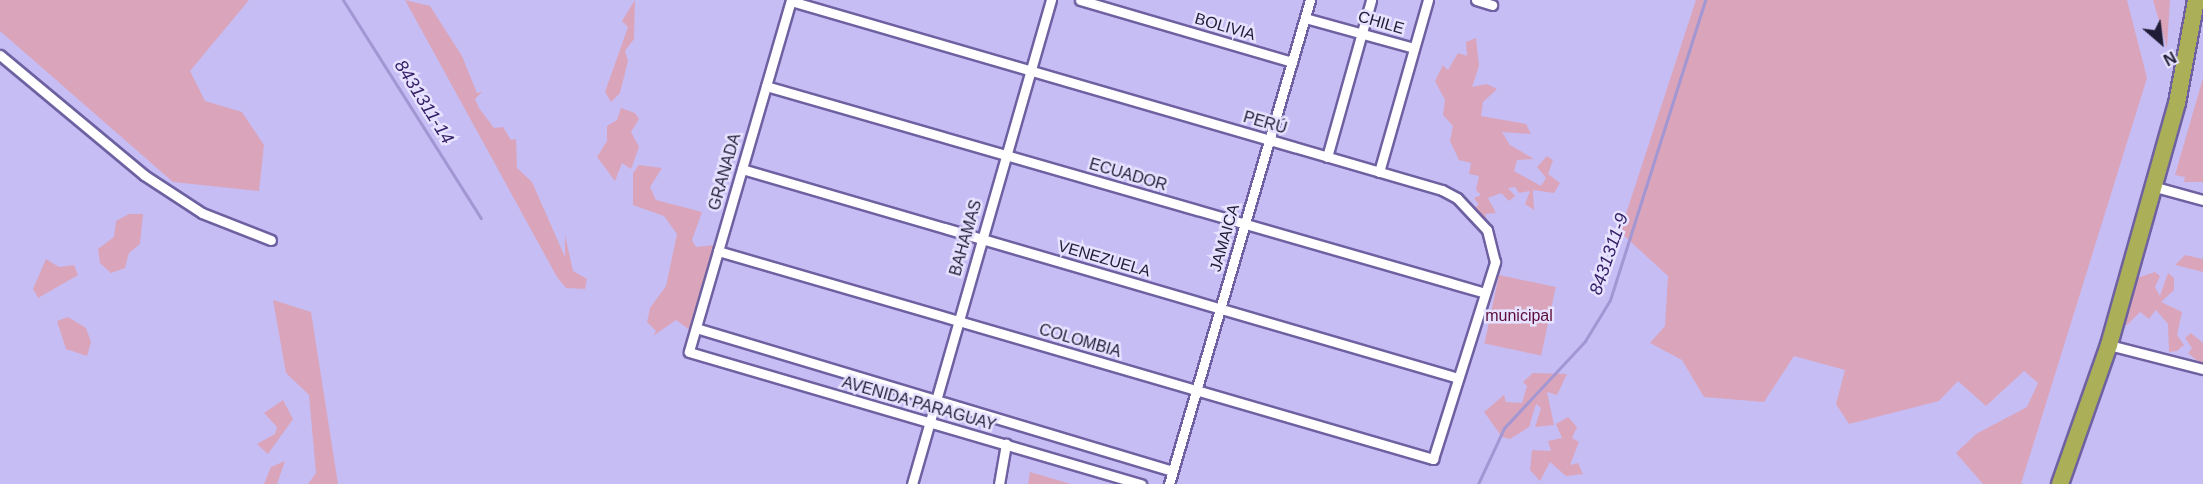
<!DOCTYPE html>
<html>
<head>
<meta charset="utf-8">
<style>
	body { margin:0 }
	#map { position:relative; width:2203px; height:484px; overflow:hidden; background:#c6bdf5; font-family:Helvetica,sans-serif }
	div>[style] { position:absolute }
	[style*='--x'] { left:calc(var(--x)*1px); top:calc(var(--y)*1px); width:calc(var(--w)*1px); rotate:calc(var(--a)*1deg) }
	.green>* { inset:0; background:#daa5ba; transform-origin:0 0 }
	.stream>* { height:3px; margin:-1.5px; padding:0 1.5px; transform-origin:1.5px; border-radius:1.5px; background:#a296d3 }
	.roads { filter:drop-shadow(2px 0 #6f61a1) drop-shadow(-2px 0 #6f61a1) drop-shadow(0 2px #6f61a1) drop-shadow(0 -2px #6f61a1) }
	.minor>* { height:9px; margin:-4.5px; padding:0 4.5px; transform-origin:4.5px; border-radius:4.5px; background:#fff }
	.trunk>* { height:16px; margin:-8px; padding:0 8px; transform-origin:8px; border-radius:8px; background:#aaaf58 }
	span { translate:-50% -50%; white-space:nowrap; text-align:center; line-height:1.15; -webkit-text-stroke:5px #e6e2ff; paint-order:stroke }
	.street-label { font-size:16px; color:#211c36 }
	.park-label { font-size:16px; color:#5b0c38 }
	.water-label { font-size:18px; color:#362067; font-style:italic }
	.north { position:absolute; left:2131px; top:12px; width:60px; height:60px; -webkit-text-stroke:4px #e6e2ff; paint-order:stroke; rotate:152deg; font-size:16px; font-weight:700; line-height:24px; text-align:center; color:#211c36 }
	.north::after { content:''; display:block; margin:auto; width:21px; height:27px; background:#211c36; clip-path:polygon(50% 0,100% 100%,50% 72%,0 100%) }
</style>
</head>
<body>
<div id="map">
	<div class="green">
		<i style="clip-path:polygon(0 0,249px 0,190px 71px,205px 101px,242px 112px,264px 145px,259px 191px,173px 182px,0 31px)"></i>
		<i style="clip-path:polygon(405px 0,430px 6px,462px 56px,477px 93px,482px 92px,475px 99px,479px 108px,494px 128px,503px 127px,511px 140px,516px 139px,517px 168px,532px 182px,565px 257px,565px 235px,573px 271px,587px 279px,585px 289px,566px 288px,557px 277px)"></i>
		<i style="clip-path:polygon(635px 0,634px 39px,625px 51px,628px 61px,620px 93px,611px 102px,605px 92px,628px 27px,622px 21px)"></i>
		<i style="clip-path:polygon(1696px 0,2127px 0,2147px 78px,2021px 484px,1983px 484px,1956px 453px,1976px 434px,2027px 407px,2038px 383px,2024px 371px,1986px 406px,1958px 381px,1939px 401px,1849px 424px,1836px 404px,1845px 370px,1794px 356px,1764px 402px,1704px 397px,1682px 360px,1650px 343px,1665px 326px,1668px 276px,1620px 232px)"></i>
		<i style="clip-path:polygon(2153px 0,2170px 0,2167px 48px)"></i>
		<i style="clip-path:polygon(1476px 38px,1479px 66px,1472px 87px,1487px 84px,1497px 89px,1483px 102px,1481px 116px,1526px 124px,1531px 134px,1502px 132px,1510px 145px,1534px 159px,1517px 160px,1514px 171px,1541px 186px,1546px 178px,1537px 167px,1547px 156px,1553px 160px,1548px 174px,1560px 183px,1554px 193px,1533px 190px,1534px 210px,1525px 204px,1530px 191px,1519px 193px,1515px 187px,1508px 188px,1515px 196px,1509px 201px,1501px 193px,1488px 198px,1496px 213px,1485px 214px,1489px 226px,1471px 210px,1479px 205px,1474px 198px,1481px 195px,1476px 190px,1479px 176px,1469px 174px,1471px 163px,1459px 160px,1450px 141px,1453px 126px,1443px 115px,1445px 100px,1435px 81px,1443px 65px,1448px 70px,1458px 53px,1467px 56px,1466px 42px)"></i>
		<i style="clip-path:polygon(2203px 78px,2203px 182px,2184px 182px,2185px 177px,2175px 175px)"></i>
		<i style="clip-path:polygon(621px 108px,635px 113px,639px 119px,631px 132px,639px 147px,631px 169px,622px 163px,615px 181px,597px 157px,607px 141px,607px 126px,617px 120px)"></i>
		<i style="clip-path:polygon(639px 165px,662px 168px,650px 187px,656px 200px,702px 212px,692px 240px,696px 247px,715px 245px,691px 331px,676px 320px,653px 336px,656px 331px,647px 322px,650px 308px,666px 286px,677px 234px,664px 216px,633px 205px,633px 173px)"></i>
		<i style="clip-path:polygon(129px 214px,143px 214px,140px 244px,129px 253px,125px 268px,111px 273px,100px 263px,98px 249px,114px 237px,116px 221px)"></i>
		<i style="clip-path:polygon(2185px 255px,2203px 259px,2203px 272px,2175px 265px)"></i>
		<i style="clip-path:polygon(46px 259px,59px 267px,74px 265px,78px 275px,38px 298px,33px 289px)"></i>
		<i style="clip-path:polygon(2155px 272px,2160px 276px,2155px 287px,2160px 296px,2168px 273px,2174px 278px,2174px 290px,2161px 302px,2182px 312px,2177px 335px,2184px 345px,2177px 351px,2169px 352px,2168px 324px,2156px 310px,2149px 319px,2140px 312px,2127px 325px,2117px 317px,2125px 299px,2133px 299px,2128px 281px)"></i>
		<i style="left:1499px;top:275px;width:58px;height:70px;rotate:12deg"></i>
		<i style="clip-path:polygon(273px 300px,311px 312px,338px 484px,308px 484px,316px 473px,309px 395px,286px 373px)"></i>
		<i style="clip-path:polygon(68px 317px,86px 328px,91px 342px,87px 356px,66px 349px,57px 321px)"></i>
		<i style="clip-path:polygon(2191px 333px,2203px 343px,2203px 366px,2188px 353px,2192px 348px,2185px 338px)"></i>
		<i style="clip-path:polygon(1533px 373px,1567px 374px,1557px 395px,1547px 392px,1554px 425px,1535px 427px,1541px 408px,1536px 404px,1529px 427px,1510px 439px,1502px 437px,1484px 412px,1504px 395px,1506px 402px,1522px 403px,1527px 386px,1523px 382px)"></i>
		<i style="clip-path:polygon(283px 400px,293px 419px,268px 454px,257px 444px,275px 434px,277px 427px,264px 413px)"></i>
		<i style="clip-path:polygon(1568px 417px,1577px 427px,1572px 438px,1579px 442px,1570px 465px,1578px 463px,1583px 474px,1566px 476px,1550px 462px,1540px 481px,1530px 470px,1532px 450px,1551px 451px,1548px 441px,1562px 438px,1556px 424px)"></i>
		<i style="clip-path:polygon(285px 461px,277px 484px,264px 484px,271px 467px)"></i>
		<i style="clip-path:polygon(1030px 472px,1071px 484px,1028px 484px)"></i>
	</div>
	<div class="stream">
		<i style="--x:343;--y:0;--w:258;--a:57.7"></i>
		<i style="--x:1478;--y:484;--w:62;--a:-65.1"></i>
		<i style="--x:1504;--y:428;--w:119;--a:-47"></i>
		<i style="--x:1585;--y:341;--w:48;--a:-58.6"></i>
		<i style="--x:1610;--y:300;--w:315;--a:-72.4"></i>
	</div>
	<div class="roads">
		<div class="minor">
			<i style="--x:791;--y:0;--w:366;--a:106.2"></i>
			<i style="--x:689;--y:352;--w:471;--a:16.3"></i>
			<i style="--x:1080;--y:0;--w:221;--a:16.3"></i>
			<i style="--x:1476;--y:0;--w:17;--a:17"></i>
			<i style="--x:1305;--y:18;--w:113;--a:15.4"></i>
			<i style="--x:0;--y:55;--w:187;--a:39.8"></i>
			<i style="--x:144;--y:175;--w:69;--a:33.2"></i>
			<i style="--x:202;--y:213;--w:74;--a:21.4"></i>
			<i style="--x:766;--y:86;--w:745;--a:16.05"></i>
			<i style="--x:1327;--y:157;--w:163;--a:-74.3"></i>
			<i style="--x:742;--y:169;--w:746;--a:16.27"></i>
			<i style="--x:1379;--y:172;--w:179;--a:-74.1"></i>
			<i style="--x:2152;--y:186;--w:53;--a:15.4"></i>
			<i style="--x:718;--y:251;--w:745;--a:16.22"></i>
			<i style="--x:1433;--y:459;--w:207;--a:-72.5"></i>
			<i style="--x:1495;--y:262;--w:33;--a:-104"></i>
			<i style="--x:1487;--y:230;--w:44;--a:-133.2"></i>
			<i style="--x:1457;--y:198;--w:17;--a:-152"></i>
			<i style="--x:1442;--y:190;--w:678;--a:-163.81"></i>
			<i style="--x:696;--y:328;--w:497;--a:16.7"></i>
			<i style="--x:2109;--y:345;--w:97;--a:14.3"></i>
			<i style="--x:912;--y:484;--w:504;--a:-73.98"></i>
			<i style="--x:999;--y:484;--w:41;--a:-80.1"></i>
			<i style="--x:1169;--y:484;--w:504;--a:-73.76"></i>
		</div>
		<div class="trunk">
			<i style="--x:2060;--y:484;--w:147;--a:-70.6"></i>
			<i style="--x:2109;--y:345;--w:251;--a:-74.3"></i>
			<i style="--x:2177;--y:103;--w:105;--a:-79.5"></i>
		</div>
	</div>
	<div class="street-label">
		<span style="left:1381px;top:23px;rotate:16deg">CHILE</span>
		<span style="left:1225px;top:27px;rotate:16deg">BOLIVIA</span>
		<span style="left:1265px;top:123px;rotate:16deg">PERÚ</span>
		<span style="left:725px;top:172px;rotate:-74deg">GRANADA</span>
		<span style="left:1128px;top:175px;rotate:16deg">ECUADOR</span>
		<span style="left:966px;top:238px;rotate:-74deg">BAHAMAS</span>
		<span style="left:1225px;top:238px;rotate:-74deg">JAMAICA</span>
		<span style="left:1104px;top:259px;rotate:16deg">VENEZUELA</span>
		<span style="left:1080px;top:341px;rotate:16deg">COLOMBIA</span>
		<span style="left:919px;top:404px;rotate:16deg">AVENIDA PARAGUAY</span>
	</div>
	<div class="park-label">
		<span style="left:1519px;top:316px">municipal</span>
	</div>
	<div class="water-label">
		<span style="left:424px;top:102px;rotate:58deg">8431311-14</span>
		<span style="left:1609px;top:254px;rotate:-71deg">8431311-9</span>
	</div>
	<div class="north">N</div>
</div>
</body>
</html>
